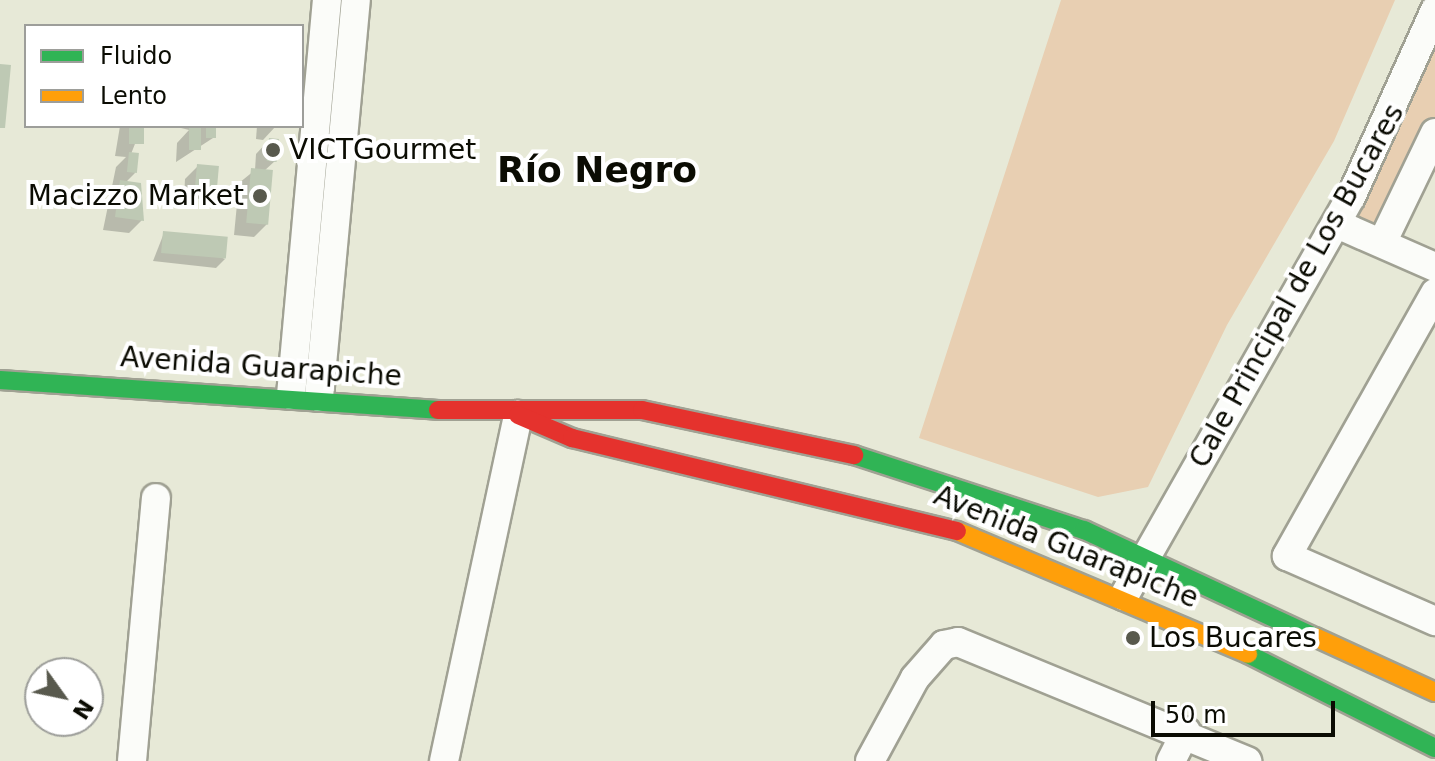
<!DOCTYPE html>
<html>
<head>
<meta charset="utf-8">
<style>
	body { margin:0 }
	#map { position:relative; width:1435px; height:761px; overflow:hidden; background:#e7e9d7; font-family:"DejaVu Sans",sans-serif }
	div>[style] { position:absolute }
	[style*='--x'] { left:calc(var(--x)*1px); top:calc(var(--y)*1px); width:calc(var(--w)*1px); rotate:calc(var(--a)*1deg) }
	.green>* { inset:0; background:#e8cfb2 }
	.shadow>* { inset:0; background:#0003 }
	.building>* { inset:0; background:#bec9b4; transform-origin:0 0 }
	.roads { filter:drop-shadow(2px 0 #a0a193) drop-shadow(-2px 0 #a0a193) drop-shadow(0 2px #a0a193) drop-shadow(0 -2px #a0a193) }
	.street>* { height:28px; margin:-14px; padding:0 14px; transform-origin:14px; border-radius:14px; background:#fbfcf9 }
	.fast>* { height:18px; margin:-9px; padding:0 9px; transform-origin:9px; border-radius:9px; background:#30b455 }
	.slow>* { height:18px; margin:-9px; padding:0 9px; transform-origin:9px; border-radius:9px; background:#ff9f0a }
	.jam>* { height:18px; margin:-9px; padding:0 9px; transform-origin:9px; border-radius:9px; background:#e5322d }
	.dots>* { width:22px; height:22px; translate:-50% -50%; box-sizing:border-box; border:4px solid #fff; border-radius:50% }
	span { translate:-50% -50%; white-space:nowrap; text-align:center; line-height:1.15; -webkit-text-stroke:8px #fff; paint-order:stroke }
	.poi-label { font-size:28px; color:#0b0c03 }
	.left { translate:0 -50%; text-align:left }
	.right { translate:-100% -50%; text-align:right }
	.street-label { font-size:28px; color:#0b0c03 }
	.district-label { font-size:36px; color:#0b0c03; font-weight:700 }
	.legend { position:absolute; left:24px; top:24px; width:280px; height:104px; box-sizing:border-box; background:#fff; border:2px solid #9d9e9a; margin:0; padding:10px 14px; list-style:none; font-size:24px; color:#0b0c03 }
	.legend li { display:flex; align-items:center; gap:16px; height:40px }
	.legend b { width:40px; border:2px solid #9d9e9a }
	.north { position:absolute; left:24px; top:657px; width:80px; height:80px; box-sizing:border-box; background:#fff; border:2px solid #9d9e9a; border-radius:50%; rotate:123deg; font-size:22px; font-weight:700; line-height:32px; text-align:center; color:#0b0c03 }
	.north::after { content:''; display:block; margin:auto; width:28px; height:36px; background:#58594d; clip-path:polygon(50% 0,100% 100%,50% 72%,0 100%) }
	.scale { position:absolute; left:1151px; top:701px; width:184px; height:36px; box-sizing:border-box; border:4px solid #0b0c03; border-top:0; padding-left:10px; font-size:24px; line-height:28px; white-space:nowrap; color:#0b0c03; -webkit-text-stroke:6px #fff; paint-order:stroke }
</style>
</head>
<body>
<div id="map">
	<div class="green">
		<i style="clip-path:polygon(1061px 0,1395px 0,1334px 141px,1227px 325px,1148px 487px,1098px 497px,919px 438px)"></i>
		<i style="clip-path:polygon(1435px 10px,1435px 131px,1382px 243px,1337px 224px)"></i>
	</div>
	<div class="shadow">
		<i style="clip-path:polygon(120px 126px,142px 126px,131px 154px,135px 173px,125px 183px,142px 220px,129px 233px,103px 230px,116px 167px,126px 157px,115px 156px)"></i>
		<i style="clip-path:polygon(173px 126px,214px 126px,213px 138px,176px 162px,177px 143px,189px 130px)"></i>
		<i style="clip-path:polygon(257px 126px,276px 126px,263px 140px,256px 139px)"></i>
		<i style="clip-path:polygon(269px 140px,275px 161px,264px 171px,267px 224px,254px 237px,234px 235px,239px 183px,255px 170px,256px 154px)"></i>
		<i style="clip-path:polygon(198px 166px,216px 186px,203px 199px,184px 198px,185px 179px)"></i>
		<i style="clip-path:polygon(164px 233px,225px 259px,216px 268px,153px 261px)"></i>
	</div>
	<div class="building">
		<i style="clip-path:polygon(0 64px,11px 65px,5px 128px,0 128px)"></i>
		<i style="left:129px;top:126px;width:15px;height:18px"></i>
		<i style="left:206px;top:126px;width:10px;height:12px"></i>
		<i style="left:189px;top:128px;width:12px;height:22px"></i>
		<i style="left:269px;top:138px;width:10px;height:23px;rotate:6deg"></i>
		<i style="left:129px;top:152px;width:10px;height:20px;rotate:6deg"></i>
		<i style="left:197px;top:164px;width:22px;height:21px;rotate:5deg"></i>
		<i style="left:251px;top:168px;width:22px;height:55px;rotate:5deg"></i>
		<i style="clip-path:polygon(120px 180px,141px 183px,144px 221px,115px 217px)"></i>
		<i style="left:163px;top:231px;width:65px;height:22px;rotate:5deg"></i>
	</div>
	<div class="roads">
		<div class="street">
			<i style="--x:1337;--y:224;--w:107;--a:23.7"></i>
			<i style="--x:1382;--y:243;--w:122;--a:-64.3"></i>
			<i style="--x:1435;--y:293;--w:302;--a:119.4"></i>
			<i style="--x:1287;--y:556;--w:162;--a:23.7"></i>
			<i style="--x:291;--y:395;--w:397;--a:-84.8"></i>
			<i style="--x:319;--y:397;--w:399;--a:-84.7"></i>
			<i style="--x:1124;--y:596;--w:459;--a:-60.4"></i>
			<i style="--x:1351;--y:197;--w:205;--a:-65.8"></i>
			<i style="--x:132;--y:761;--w:264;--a:-84.8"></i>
			<i style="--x:444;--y:761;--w:354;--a:-77.9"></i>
			<i style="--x:870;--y:761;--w:94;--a:-61.5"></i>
			<i style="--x:915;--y:678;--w:44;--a:-48.7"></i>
			<i style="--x:944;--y:645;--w:14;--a:-12"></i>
			<i style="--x:958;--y:642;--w:313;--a:22.4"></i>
			<i style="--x:1171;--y:761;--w:33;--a:-63"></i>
		</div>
		<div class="fast">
			<i style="--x:0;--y:380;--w:439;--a:3.9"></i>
			<i style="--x:854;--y:455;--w:242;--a:18.1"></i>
			<i style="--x:1084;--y:530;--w:255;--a:24.9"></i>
			<i style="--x:1248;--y:654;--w:209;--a:26.7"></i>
		</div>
		<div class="slow">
			<i style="--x:957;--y:531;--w:316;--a:22.9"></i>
			<i style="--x:1315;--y:637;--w:132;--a:24.6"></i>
		</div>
		<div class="jam">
			<i style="--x:438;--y:410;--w:204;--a:0"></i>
			<i style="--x:642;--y:410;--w:217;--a:12"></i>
			<i style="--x:518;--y:415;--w:59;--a:23.1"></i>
			<i style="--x:572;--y:438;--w:396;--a:13.6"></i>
		</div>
	</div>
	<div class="dots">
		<i style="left:273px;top:150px;background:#58594d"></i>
		<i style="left:260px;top:196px;background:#58594d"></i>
		<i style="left:1133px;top:638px;background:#58594d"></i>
	</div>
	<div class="poi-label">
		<span class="left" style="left:289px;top:150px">VICTGourmet</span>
		<span class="right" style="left:244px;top:196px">Macizzo Market</span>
		<span class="left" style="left:1149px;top:638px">Los Bucares</span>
	</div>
	<div class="street-label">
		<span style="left:1297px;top:286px;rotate:-61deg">Cale Principal de Los Bucares</span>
		<span style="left:261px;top:367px;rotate:4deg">Avenida Guarapiche</span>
		<span style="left:1066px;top:547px;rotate:22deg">Avenida Guarapiche</span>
	</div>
	<div class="district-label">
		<span style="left:597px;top:170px">Río Negro</span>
	</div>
	<ul class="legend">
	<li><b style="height:10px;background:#30b455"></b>Fluido</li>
	<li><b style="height:10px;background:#ff9f0a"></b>Lento</li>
	</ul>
	<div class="north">N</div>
	<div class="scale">50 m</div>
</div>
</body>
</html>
